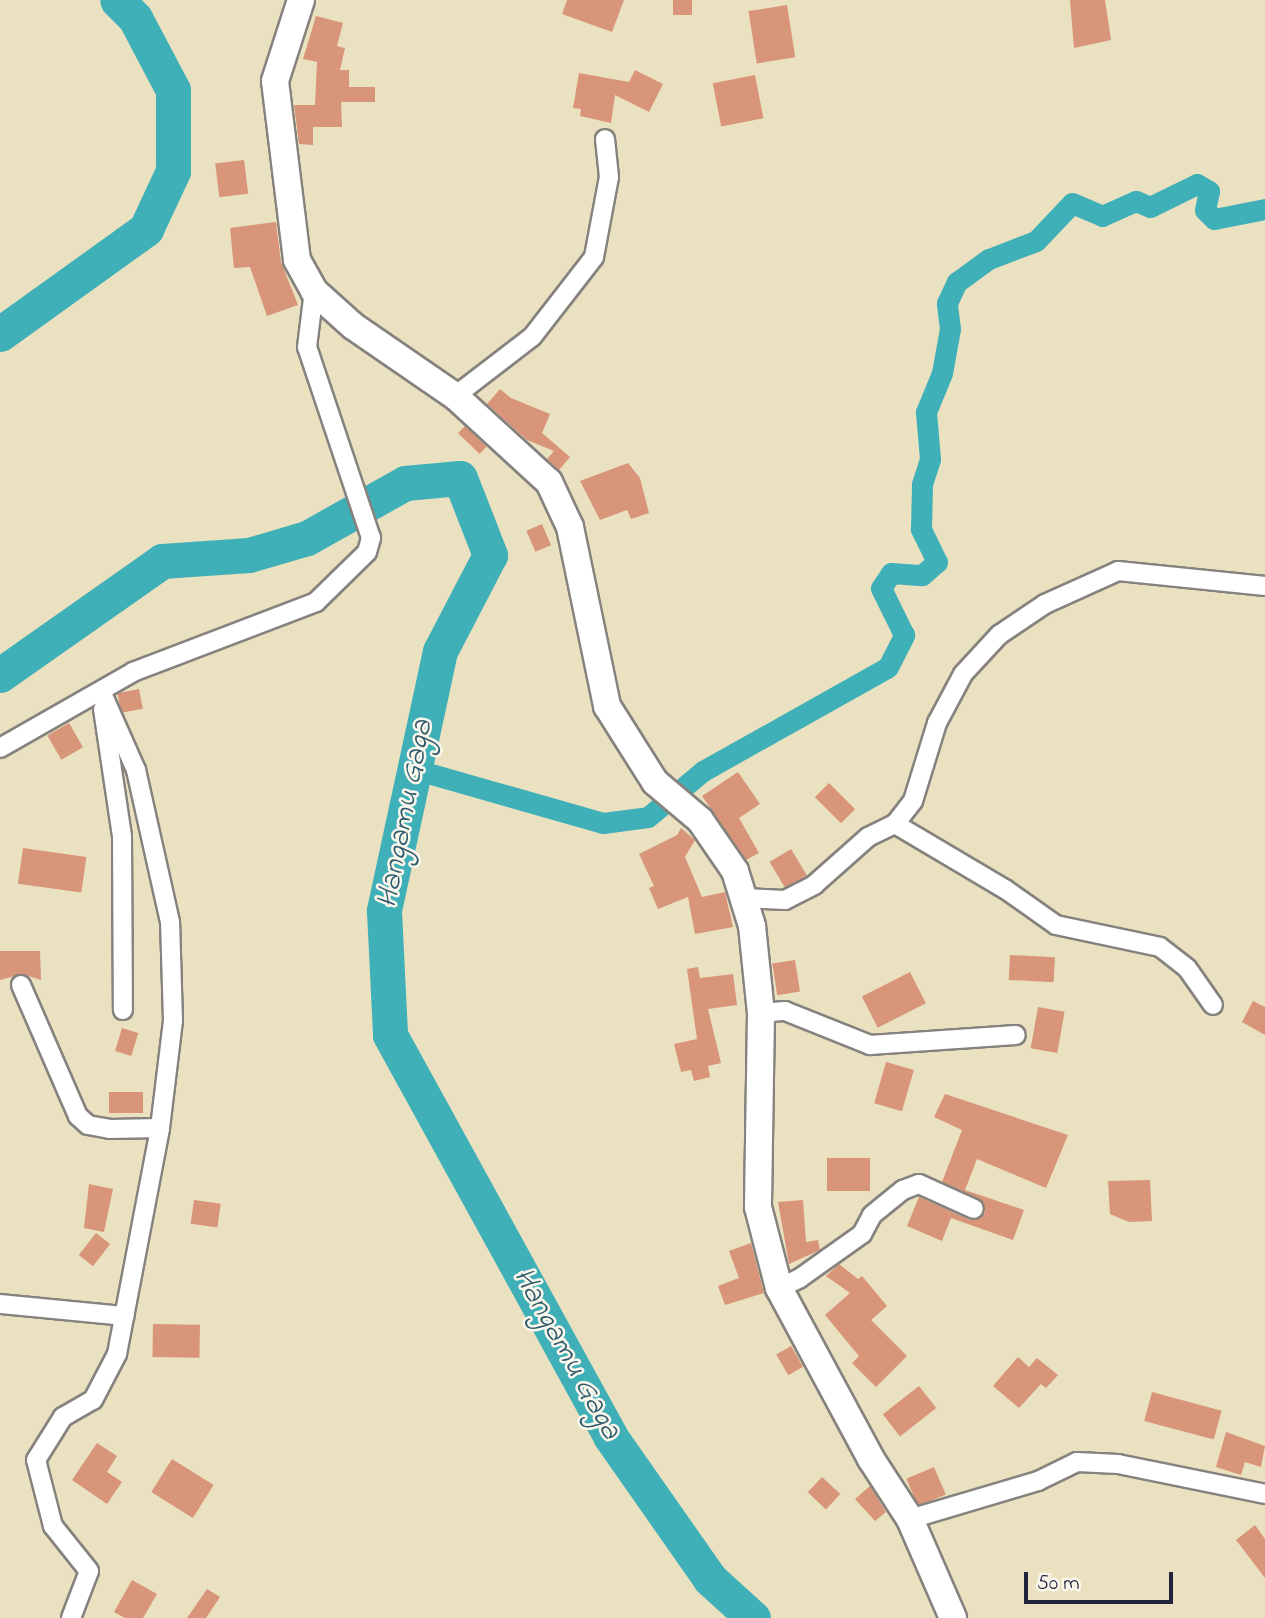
<!DOCTYPE html>
<html>
<head>
<meta charset="utf-8">
<style>
	body { margin:0 }
	#map { position:relative; width:1265px; height:1618px; overflow:hidden; background:#eae1c0; font-family:"Indie Flower",sans-serif }
	div>[style] { position:absolute }
	[style*='--x'] { left:calc(var(--x)*1px); top:calc(var(--y)*1px); width:calc(var(--w)*1px); rotate:calc(var(--a)*1deg) }
	.canal>* { height:21px; margin:-10.5px; padding:0 10.5px; transform-origin:10.5px; border-radius:10.5px; background:#3fb0b8 }
	.river>* { height:35px; margin:-17.5px; padding:0 17.5px; transform-origin:17.5px; border-radius:17.5px; background:#3fb0b8 }
	.building>* { inset:0; background:#d89579; transform-origin:0 0 }
	.roads { filter:drop-shadow(2px 0 #86827e) drop-shadow(-2px 0 #86827e) drop-shadow(0 2px #86827e) drop-shadow(0 -2px #86827e) }
	.street>* { height:18px; margin:-9px; padding:0 9px; transform-origin:9px; border-radius:9px; background:#fff }
	.secondary>* { height:26px; margin:-13px; padding:0 13px; transform-origin:13px; border-radius:13px; background:#fff }
	span { translate:-50% -50%; white-space:nowrap; text-align:center; line-height:1.15; -webkit-text-stroke:5px #fbf7ec; paint-order:stroke }
	.water-label { font-size:30px; color:#2e5b6d; font-style:italic }
	.scale { position:absolute; left:1024px; top:1572px; width:149px; height:32px; box-sizing:border-box; border:4px solid #22223b; border-top:0; padding-left:9px; font-size:21px; line-height:24px; white-space:nowrap; color:#22223b; -webkit-text-stroke:5px #fbf7ec; paint-order:stroke }
</style>
</head>
<body>
<div id="map">
	<div class="canal">
		<i style="--x:417;--y:770;--w:193;--a:15.9"></i>
		<i style="--x:603;--y:823;--w:45;--a:-7.6"></i>
		<i style="--x:648;--y:817;--w:72;--a:-39.9"></i>
		<i style="--x:703;--y:771;--w:212;--a:-29.3"></i>
		<i style="--x:888;--y:667;--w:36;--a:-63"></i>
		<i style="--x:904;--y:635;--w:52;--a:-116.1"></i>
		<i style="--x:881;--y:588;--w:18;--a:-56"></i>
		<i style="--x:891;--y:573;--w:31;--a:4"></i>
		<i style="--x:922;--y:575;--w:20;--a:-41"></i>
		<i style="--x:937;--y:562;--w:37;--a:-116"></i>
		<i style="--x:921;--y:529;--w:45;--a:-88.7"></i>
		<i style="--x:922;--y:484;--w:26;--a:-72"></i>
		<i style="--x:930;--y:459;--w:47;--a:-94.9"></i>
		<i style="--x:926;--y:412;--w:42;--a:-67.7"></i>
		<i style="--x:942;--y:373;--w:45;--a:-79.7"></i>
		<i style="--x:950;--y:329;--w:26;--a:-97"></i>
		<i style="--x:947;--y:303;--w:23;--a:-65"></i>
		<i style="--x:957;--y:282;--w:39;--a:-36"></i>
		<i style="--x:989;--y:259;--w:50;--a:-21"></i>
		<i style="--x:1036;--y:241;--w:52;--a:-46.5"></i>
		<i style="--x:1072;--y:203;--w:33;--a:23"></i>
		<i style="--x:1102;--y:216;--w:37;--a:-24"></i>
		<i style="--x:1136;--y:201;--w:15;--a:23"></i>
		<i style="--x:1150;--y:207;--w:52;--a:-26.1"></i>
		<i style="--x:1197;--y:184;--w:14;--a:30"></i>
		<i style="--x:1209;--y:191;--w:19;--a:102"></i>
		<i style="--x:1205;--y:210;--w:13;--a:45"></i>
		<i style="--x:1214;--y:219;--w:52;--a:-11.1"></i>
	</div>
	<div class="river">
		<i style="--x:0;--y:334;--w:180;--a:-35.7"></i>
		<i style="--x:146;--y:229;--w:64;--a:-65"></i>
		<i style="--x:173;--y:171;--w:81;--a:-90"></i>
		<i style="--x:173;--y:90;--w:81;--a:-117.8"></i>
		<i style="--x:135;--y:18;--w:25;--a:-135"></i>
		<i style="--x:0;--y:675;--w:198;--a:-35.1"></i>
		<i style="--x:162;--y:561;--w:87;--a:-3.9"></i>
		<i style="--x:249;--y:555;--w:60;--a:-16.3"></i>
		<i style="--x:307;--y:538;--w:112;--a:-29.3"></i>
		<i style="--x:405;--y:483;--w:55;--a:-5.2"></i>
		<i style="--x:460;--y:478;--w:83;--a:68.7"></i>
		<i style="--x:490;--y:555;--w:108;--a:117.5"></i>
		<i style="--x:440;--y:651;--w:266;--a:102.2"></i>
		<i style="--x:384;--y:911;--w:124;--a:87.2"></i>
		<i style="--x:390;--y:1035;--w:457;--a:61.2"></i>
		<i style="--x:610;--y:1436;--w:174;--a:55"></i>
		<i style="--x:710;--y:1579;--w:58;--a:42.2"></i>
	</div>
	<div class="building">
		<i style="clip-path:polygon(567px 0,624px 0,612px 32px,562px 14px)"></i>
		<i style="left:673px;top:0;width:19px;height:15px"></i>
		<i style="clip-path:polygon(1070px 0,1105px 0,1111px 40px,1074px 48px)"></i>
		<i style="left:787px;top:5px;width:53px;height:39px;rotate:81deg"></i>
		<i style="clip-path:polygon(316px 16px,343px 23px,337px 46px,345px 48px,340px 70px,349px 70px,349px 87px,375px 87px,375px 102px,341px 102px,342px 127px,313px 127px,313px 145px,299px 144px,294px 105px,315px 105px,317px 62px,303px 59px)"></i>
		<i style="clip-path:polygon(635px 70px,663px 84px,649px 112px,615px 95px,611px 123px,580px 116px,581px 109px,573px 108px,579px 73px,629px 82px)"></i>
		<i style="left:755px;top:75px;width:44px;height:43px;rotate:79deg"></i>
		<i style="left:244px;top:160px;width:34px;height:29px;rotate:83deg"></i>
		<i style="clip-path:polygon(276px 222px,281px 262px,298px 305px,267px 316px,250px 267px,234px 268px,230px 228px)"></i>
		<i style="clip-path:polygon(500px 389px,511px 398px,550px 414px,542px 433px,570px 457px,559px 470px,547px 459px,554px 451px,527px 440px,487px 404px)"></i>
		<i style="left:465px;top:426px;width:30px;height:10px;rotate:44deg"></i>
		<i style="clip-path:polygon(628px 463px,640px 478px,649px 513px,631px 519px,627px 510px,600px 520px,580px 481px)"></i>
		<i style="left:542px;top:524px;width:23px;height:17px;rotate:67deg"></i>
		<i style="left:139px;top:689px;width:20px;height:22px;rotate:79deg"></i>
		<i style="left:69px;top:723px;width:28px;height:25px;rotate:60deg"></i>
		<i style="clip-path:polygon(738px 772px,760px 804px,739px 818px,759px 853px,746px 860px,702px 796px)"></i>
		<i style="left:829px;top:783px;width:37px;height:20px;rotate:45deg"></i>
		<i style="clip-path:polygon(681px 828px,695px 840px,685px 857px,702px 897px,725px 892px,733px 927px,695px 934px,688px 897px,658px 909px,649px 888px,654px 886px,639px 854px,677px 835px)"></i>
		<i style="left:23px;top:848px;width:64px;height:36px;rotate:8deg"></i>
		<i style="left:791px;top:849px;width:31px;height:25px;rotate:59deg"></i>
		<i style="clip-path:polygon(0 951px,40px 951px,41px 980px,22px 974px,0 980px)"></i>
		<i style="left:1010px;top:955px;width:45px;height:25px;rotate:3deg"></i>
		<i style="left:795px;top:960px;width:32px;height:23px;rotate:81deg"></i>
		<i style="clip-path:polygon(698px 967px,700px 978px,733px 974px,737px 1005px,708px 1009px,721px 1063px,708px 1066px,710px 1077px,694px 1081px,691px 1070px,681px 1072px,674px 1044px,697px 1039px,687px 969px)"></i>
		<i style="left:910px;top:972px;width:35px;height:54px;rotate:63deg"></i>
		<i style="clip-path:polygon(1253px 1001px,1265px 1007px,1265px 1035px,1242px 1022px)"></i>
		<i style="left:1038px;top:1007px;width:27px;height:42px;rotate:10deg"></i>
		<i style="left:122px;top:1028px;width:17px;height:24px;rotate:17deg"></i>
		<i style="left:886px;top:1062px;width:29px;height:43px;rotate:16deg"></i>
		<i style="left:109px;top:1092px;width:34px;height:21px"></i>
		<i style="clip-path:polygon(945px 1094px,1068px 1135px,1046px 1188px,977px 1159px,965px 1190px,1024px 1210px,1013px 1240px,951px 1218px,942px 1241px,907px 1226px,919px 1197px,970px 1220px,985px 1213px,979px 1199px,942px 1182px,962px 1130px,934px 1117px)"></i>
		<i style="left:827px;top:1158px;width:43px;height:33px"></i>
		<i style="clip-path:polygon(1150px 1180px,1152px 1221px,1129px 1222px,1110px 1214px,1108px 1181px)"></i>
		<i style="clip-path:polygon(89px 1184px,113px 1189px,104px 1232px,84px 1228px)"></i>
		<i style="left:194px;top:1200px;width:27px;height:24px;rotate:8deg"></i>
		<i style="clip-path:polygon(803px 1200px,806px 1242px,818px 1240px,820px 1250px,789px 1264px,778px 1202px)"></i>
		<i style="left:96px;top:1233px;width:18px;height:28px;rotate:38deg"></i>
		<i style="clip-path:polygon(751px 1243px,764px 1293px,725px 1305px,718px 1286px,739px 1278px,729px 1251px)"></i>
		<i style="clip-path:polygon(839px 1264px,858px 1279px,862px 1276px,887px 1306px,871px 1320px,907px 1356px,876px 1387px,852px 1363px,859px 1356px,825px 1315px,850px 1293px,826px 1276px)"></i>
		<i style="left:153px;top:1324px;width:47px;height:33px;rotate:1deg"></i>
		<i style="left:791px;top:1346px;width:24px;height:17px;rotate:60deg"></i>
		<i style="clip-path:polygon(1018px 1357px,1029px 1367px,1037px 1358px,1058px 1375px,1046px 1388px,1041px 1384px,1019px 1408px,993px 1386px)"></i>
		<i style="left:919px;top:1386px;width:28px;height:46px;rotate:52deg"></i>
		<i style="left:1152px;top:1392px;width:72px;height:30px;rotate:15deg"></i>
		<i style="clip-path:polygon(1226px 1432px,1265px 1446px,1261px 1467px,1245px 1462px,1241px 1475px,1216px 1467px)"></i>
		<i style="clip-path:polygon(97px 1443px,117px 1456px,107px 1472px,122px 1482px,107px 1504px,72px 1480px)"></i>
		<i style="left:172px;top:1459px;width:49px;height:39px;rotate:32deg"></i>
		<i style="left:934px;top:1467px;width:30px;height:30px;rotate:67deg"></i>
		<i style="left:822px;top:1477px;width:25px;height:21px;rotate:43deg"></i>
		<i style="clip-path:polygon(870px 1486px,886px 1512px,875px 1521px,855px 1499px)"></i>
		<i style="clip-path:polygon(1255px 1525px,1265px 1539px,1265px 1578px,1236px 1540px)"></i>
		<i style="clip-path:polygon(132px 1580px,157px 1594px,143px 1618px,125px 1618px,114px 1612px)"></i>
		<i style="clip-path:polygon(207px 1589px,220px 1597px,206px 1618px,187px 1618px)"></i>
	</div>
	<div class="roads">
		<div class="street">
			<i style="--x:455;--y:396;--w:97;--a:-37.5"></i>
			<i style="--x:532;--y:337;--w:101;--a:-52.2"></i>
			<i style="--x:594;--y:257;--w:81;--a:-79.4"></i>
			<i style="--x:609;--y:177;--w:38;--a:-96"></i>
			<i style="--x:103;--y:709;--w:128;--a:81.5"></i>
			<i style="--x:122;--y:836;--w:174;--a:89.7"></i>
			<i style="--x:0;--y:748;--w:153;--a:-29.7"></i>
			<i style="--x:133;--y:672;--w:196;--a:-20.9"></i>
			<i style="--x:316;--y:602;--w:71;--a:-44.4"></i>
			<i style="--x:367;--y:552;--w:15;--a:-74"></i>
			<i style="--x:371;--y:538;--w:201;--a:-108.5"></i>
			<i style="--x:307;--y:347;--w:56;--a:-82.9"></i>
			<i style="--x:895;--y:824;--w:128;--a:30.6"></i>
			<i style="--x:1005;--y:889;--w:62;--a:35.2"></i>
			<i style="--x:1056;--y:925;--w:106;--a:11.9"></i>
			<i style="--x:1160;--y:947;--w:34;--a:38"></i>
			<i style="--x:1187;--y:968;--w:45;--a:54.9"></i>
			<i style="--x:743;--y:898;--w:42;--a:2.7"></i>
			<i style="--x:785;--y:900;--w:33;--a:-27"></i>
			<i style="--x:814;--y:885;--w:72;--a:-41.6"></i>
			<i style="--x:868;--y:837;--w:30;--a:-26"></i>
			<i style="--x:895;--y:824;--w:29;--a:-52"></i>
			<i style="--x:913;--y:801;--w:82;--a:-72.9"></i>
			<i style="--x:937;--y:723;--w:55;--a:-62"></i>
			<i style="--x:963;--y:674;--w:53;--a:-47.3"></i>
			<i style="--x:999;--y:635;--w:55;--a:-34"></i>
			<i style="--x:1045;--y:604;--w:80;--a:-24.3"></i>
			<i style="--x:1118;--y:571;--w:148;--a:5.8"></i>
			<i style="--x:21;--y:985;--w:143;--a:66.5"></i>
			<i style="--x:78;--y:1116;--w:13;--a:42"></i>
			<i style="--x:88;--y:1125;--w:22;--a:10"></i>
			<i style="--x:110;--y:1129;--w:50;--a:-1.1"></i>
			<i style="--x:761;--y:1013;--w:24;--a:-5"></i>
			<i style="--x:785;--y:1011;--w:92;--a:21.8"></i>
			<i style="--x:870;--y:1045;--w:146;--a:-3.9"></i>
			<i style="--x:779;--y:1288;--w:23;--a:-25"></i>
			<i style="--x:800;--y:1278;--w:76;--a:-35.4"></i>
			<i style="--x:862;--y:1234;--w:21;--a:-62"></i>
			<i style="--x:872;--y:1215;--w:40;--a:-39"></i>
			<i style="--x:903;--y:1190;--w:17;--a:-21"></i>
			<i style="--x:919;--y:1184;--w:60;--a:24.4"></i>
			<i style="--x:0;--y:1304;--w:125;--a:5.5"></i>
			<i style="--x:910;--y:1519;--w:134;--a:-16.5"></i>
			<i style="--x:1038;--y:1481;--w:43;--a:-26"></i>
			<i style="--x:1077;--y:1462;--w:41;--a:2.8"></i>
			<i style="--x:1118;--y:1464;--w:150;--a:11.5"></i>
			<i style="--x:71;--y:1618;--w:50;--a:-69"></i>
			<i style="--x:89;--y:1571;--w:58;--a:-128.7"></i>
			<i style="--x:53;--y:1526;--w:68;--a:-104.4"></i>
			<i style="--x:36;--y:1460;--w:51;--a:-57.9"></i>
			<i style="--x:63;--y:1417;--w:34;--a:-30"></i>
			<i style="--x:93;--y:1400;--w:52;--a:-62.4"></i>
			<i style="--x:117;--y:1354;--w:230;--a:-79.2"></i>
			<i style="--x:160;--y:1128;--w:108;--a:-83.1"></i>
			<i style="--x:173;--y:1021;--w:99;--a:-91.7"></i>
			<i style="--x:170;--y:922;--w:156;--a:-102.6"></i>
			<i style="--x:136;--y:770;--w:86;--a:-113.9"></i>
		</div>
		<div class="secondary">
			<i style="--x:301;--y:0;--w:85;--a:107.8"></i>
			<i style="--x:275;--y:81;--w:180;--a:83"></i>
			<i style="--x:297;--y:260;--w:35;--a:61"></i>
			<i style="--x:314;--y:291;--w:52;--a:41.9"></i>
			<i style="--x:353;--y:326;--w:124;--a:34.5"></i>
			<i style="--x:455;--y:396;--w:127;--a:42.5"></i>
			<i style="--x:549;--y:482;--w:50;--a:65"></i>
			<i style="--x:570;--y:527;--w:183;--a:78.3"></i>
			<i style="--x:607;--y:706;--w:90;--a:57.7"></i>
			<i style="--x:655;--y:782;--w:59;--a:40.2"></i>
			<i style="--x:700;--y:820;--w:62;--a:55.5"></i>
			<i style="--x:735;--y:871;--w:58;--a:72.8"></i>
			<i style="--x:752;--y:926;--w:87;--a:84.1"></i>
			<i style="--x:761;--y:1013;--w:194;--a:90.9"></i>
			<i style="--x:758;--y:1207;--w:84;--a:75.5"></i>
			<i style="--x:779;--y:1288;--w:194;--a:61.7"></i>
			<i style="--x:871;--y:1459;--w:72;--a:57"></i>
			<i style="--x:910;--y:1519;--w:108;--a:66.5"></i>
		</div>
	</div>
	<div class="water-label">
		<span style="left:406px;top:814px;rotate:-79deg">Hangamu Gaga</span>
		<span style="left:566px;top:1354px;rotate:61deg">Hangamu Gaga</span>
	</div>
	<div class="scale">50 m</div>
</div>
</body>
</html>
